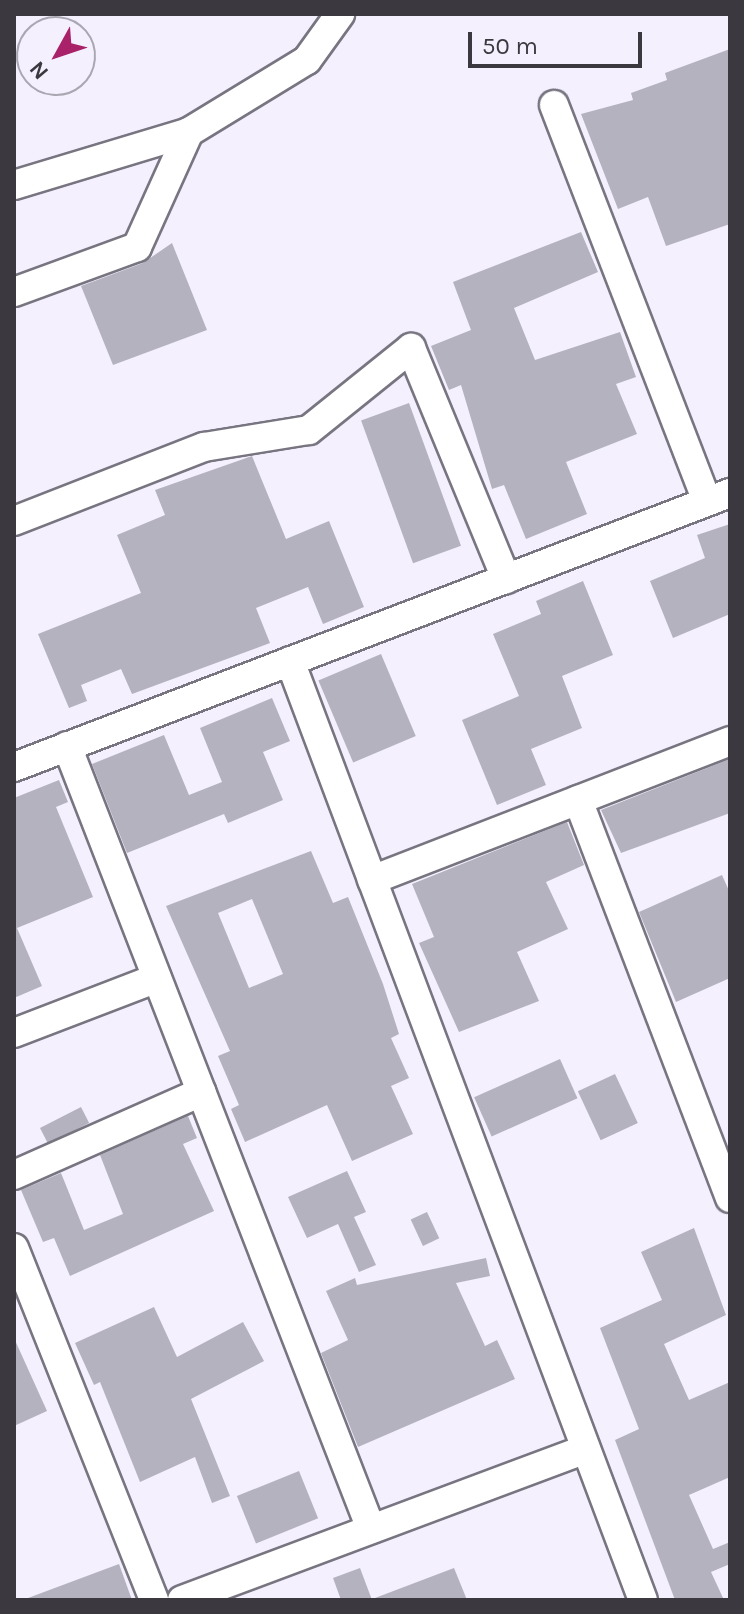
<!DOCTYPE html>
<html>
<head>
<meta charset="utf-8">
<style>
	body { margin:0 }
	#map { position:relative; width:744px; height:1614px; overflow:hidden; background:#f4f0fe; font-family:Karla,sans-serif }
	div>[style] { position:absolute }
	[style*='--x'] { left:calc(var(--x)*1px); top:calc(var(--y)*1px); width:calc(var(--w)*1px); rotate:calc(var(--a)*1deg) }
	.building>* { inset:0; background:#b5b2bf; transform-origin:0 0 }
	.roads { filter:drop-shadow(2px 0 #787581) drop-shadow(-2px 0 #787581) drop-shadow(0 2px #787581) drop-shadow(0 -2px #787581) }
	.street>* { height:28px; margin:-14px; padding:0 14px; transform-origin:14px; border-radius:14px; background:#fff }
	span { translate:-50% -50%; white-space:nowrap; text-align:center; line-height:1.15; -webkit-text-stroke:6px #f4f0fe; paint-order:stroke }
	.frame { position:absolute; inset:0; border:16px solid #3b393f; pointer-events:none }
	.north { position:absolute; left:16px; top:16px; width:80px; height:80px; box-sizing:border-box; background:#f4f0fe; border:2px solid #aaa7b2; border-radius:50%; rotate:230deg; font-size:22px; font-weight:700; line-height:32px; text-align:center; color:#3b393f }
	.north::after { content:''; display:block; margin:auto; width:28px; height:36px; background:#a92269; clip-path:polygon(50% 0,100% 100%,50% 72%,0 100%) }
	.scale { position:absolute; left:468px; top:32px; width:174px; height:36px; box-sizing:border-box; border:4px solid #3b393f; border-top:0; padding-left:10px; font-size:24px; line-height:28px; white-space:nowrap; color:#3b393f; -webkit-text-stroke:6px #f4f0fe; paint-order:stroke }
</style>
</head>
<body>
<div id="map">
	<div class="building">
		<i style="clip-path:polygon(730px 49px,730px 224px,666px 246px,648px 197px,618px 209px,581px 114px,633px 100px,631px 93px,667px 80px,665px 73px)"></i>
		<i style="clip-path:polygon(581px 232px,598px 272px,514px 308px,535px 360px,620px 332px,636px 377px,616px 384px,637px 434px,566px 462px,587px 514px,526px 539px,504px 485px,492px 489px,461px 385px,449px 390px,431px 346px,471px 330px,453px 282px)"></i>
		<i style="clip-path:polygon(172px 243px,207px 330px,113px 365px,81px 286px,143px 263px)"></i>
		<i style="left:409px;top:403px;width:152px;height:51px;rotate:70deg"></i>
		<i style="clip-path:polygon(252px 456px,286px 539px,329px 521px,364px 607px,323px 624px,308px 587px,256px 608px,270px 643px,132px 694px,121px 669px,81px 685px,87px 701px,69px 708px,38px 634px,141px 593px,117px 535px,165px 515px,155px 490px)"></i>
		<i style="clip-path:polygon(730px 524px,730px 614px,673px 638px,650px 581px,705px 558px,697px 535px)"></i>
		<i style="clip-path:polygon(583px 581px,613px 655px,562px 676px,582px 728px,531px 749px,546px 785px,497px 805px,462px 720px,519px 696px,493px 634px,541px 614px,536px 601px)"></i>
		<i style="left:381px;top:654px;width:89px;height:68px;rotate:67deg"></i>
		<i style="clip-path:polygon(272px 698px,290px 741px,263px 752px,283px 800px,228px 823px,224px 814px,127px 853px,92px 764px,164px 735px,189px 795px,222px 782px,200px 728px)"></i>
		<i style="clip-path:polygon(730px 759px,730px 813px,621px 853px,601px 810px)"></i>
		<i style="clip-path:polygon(59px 780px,68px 802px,56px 807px,93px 897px,17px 928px,42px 986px,14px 998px,14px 798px)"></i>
		<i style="clip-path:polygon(567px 822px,584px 865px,546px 882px,568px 929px,517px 952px,539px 1001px,459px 1032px,419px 943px,434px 937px,412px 884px)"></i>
		<i style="clip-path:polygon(evenodd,311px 851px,333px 903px,348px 897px,383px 984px,399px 1034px,391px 1038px,409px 1078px,391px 1086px,413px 1134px,352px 1161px,327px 1105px,245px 1142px,231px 1109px,239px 1105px,218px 1056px,230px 1051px,166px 906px,311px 851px,252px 899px,283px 974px,249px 988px,218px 913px,252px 899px)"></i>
		<i style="clip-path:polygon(722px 875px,730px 893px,730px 978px,676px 1002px,639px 912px)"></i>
		<i style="left:560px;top:1059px;width:43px;height:94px;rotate:66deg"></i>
		<i style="left:615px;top:1074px;width:54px;height:41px;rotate:65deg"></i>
		<i style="left:81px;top:1107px;width:18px;height:46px;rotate:63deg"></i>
		<i style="clip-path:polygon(188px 1116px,197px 1138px,183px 1144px,214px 1211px,70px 1276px,54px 1238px,43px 1242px,21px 1190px,61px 1173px,84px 1230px,123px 1214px,100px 1155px)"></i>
		<i style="clip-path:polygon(347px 1171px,366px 1212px,354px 1217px,376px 1265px,359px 1272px,338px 1224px,307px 1238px,288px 1197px)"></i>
		<i style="left:427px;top:1212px;width:29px;height:18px;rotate:65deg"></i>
		<i style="clip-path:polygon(694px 1228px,726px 1315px,664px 1344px,689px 1400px,730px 1382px,730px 1477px,689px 1495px,713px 1549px,730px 1542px,730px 1564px,711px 1572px,724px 1600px,675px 1600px,615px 1440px,639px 1429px,600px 1328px,662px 1300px,641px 1252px)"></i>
		<i style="clip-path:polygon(486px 1258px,490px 1276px,456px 1283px,485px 1346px,497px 1340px,515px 1379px,358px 1447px,321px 1353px,348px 1340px,326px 1291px,355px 1278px,357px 1285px)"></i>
		<i style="clip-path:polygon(154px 1307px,177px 1357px,243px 1322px,264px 1361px,191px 1399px,230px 1496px,212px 1503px,195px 1457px,140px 1482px,100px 1382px,94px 1385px,75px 1343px)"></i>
		<i style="clip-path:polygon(14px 1338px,47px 1411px,14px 1426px)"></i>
		<i style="left:299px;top:1471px;width:51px;height:67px;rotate:68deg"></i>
		<i style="clip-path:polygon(119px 1564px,132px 1600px,29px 1600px,28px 1598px)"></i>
		<i style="clip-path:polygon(360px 1568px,372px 1600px,341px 1600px,333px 1578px)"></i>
		<i style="clip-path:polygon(454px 1568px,467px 1600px,375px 1600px,375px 1598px)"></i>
	</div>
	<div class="roads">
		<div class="street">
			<i style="--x:554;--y:105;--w:425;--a:68.9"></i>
			<i style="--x:14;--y:185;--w:183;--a:-16.8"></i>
			<i style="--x:189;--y:132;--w:138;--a:-31.4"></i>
			<i style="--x:307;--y:60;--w:57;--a:-54.3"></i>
			<i style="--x:14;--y:292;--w:131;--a:-20.1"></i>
			<i style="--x:137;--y:247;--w:126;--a:-65.7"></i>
			<i style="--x:14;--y:521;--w:204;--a:-21.3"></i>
			<i style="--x:204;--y:447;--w:106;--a:-9.2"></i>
			<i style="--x:309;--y:430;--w:131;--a:-38.8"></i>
			<i style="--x:411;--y:348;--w:250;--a:67.6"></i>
			<i style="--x:290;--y:661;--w:1003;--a:69.4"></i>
			<i style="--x:67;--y:746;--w:840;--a:68.78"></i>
			<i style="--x:14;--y:767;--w:767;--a:-20.94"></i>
			<i style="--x:578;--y:800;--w:426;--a:69.1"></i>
			<i style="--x:372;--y:880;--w:384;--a:-21.2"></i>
			<i style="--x:14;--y:1033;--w:153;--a:-21"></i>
			<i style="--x:14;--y:1175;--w:205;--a:-23.9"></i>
			<i style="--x:14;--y:1248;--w:379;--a:68.3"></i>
			<i style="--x:182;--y:1600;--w:431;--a:-20.5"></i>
		</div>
	</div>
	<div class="frame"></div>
	<div class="north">N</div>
	<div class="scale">50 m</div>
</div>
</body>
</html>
